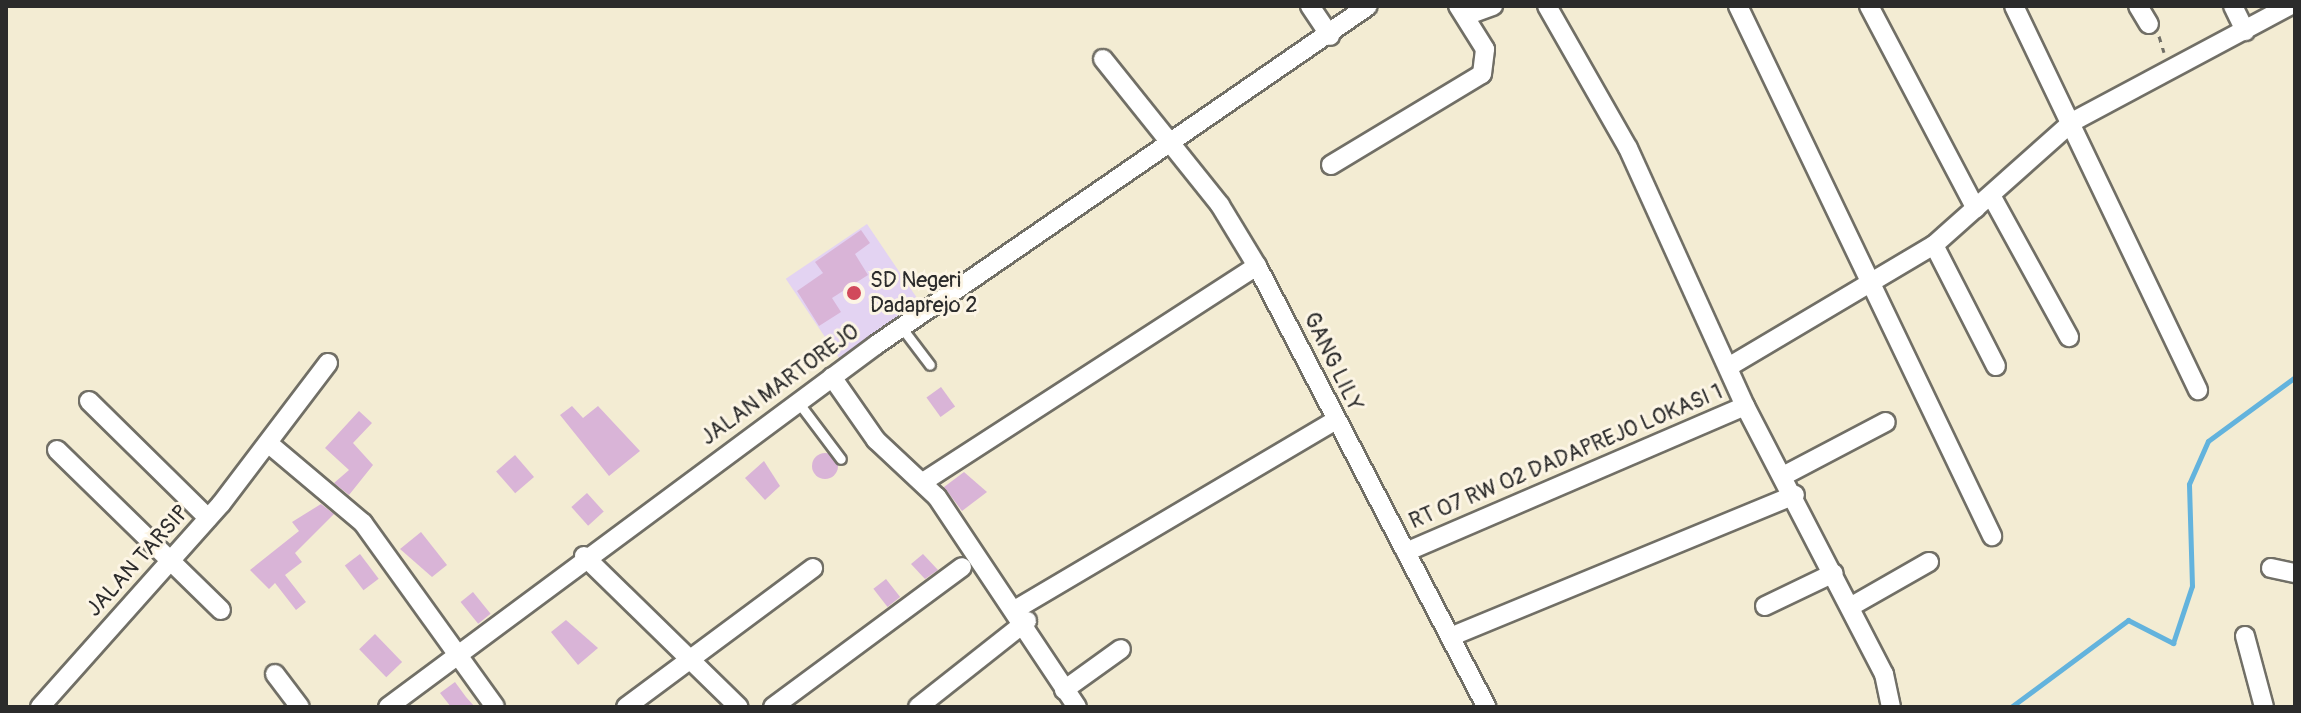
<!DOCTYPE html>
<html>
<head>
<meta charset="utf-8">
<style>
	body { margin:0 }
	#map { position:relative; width:2301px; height:713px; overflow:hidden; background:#f3ecd3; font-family:Pangolin,sans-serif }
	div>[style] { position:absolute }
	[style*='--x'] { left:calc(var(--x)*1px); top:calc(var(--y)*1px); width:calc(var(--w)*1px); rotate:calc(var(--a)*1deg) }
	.built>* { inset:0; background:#e3d3f2; transform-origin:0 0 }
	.stream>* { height:5px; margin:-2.5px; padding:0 2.5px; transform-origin:2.5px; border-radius:2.5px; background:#63b3dd }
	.building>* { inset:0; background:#d9b4d7; transform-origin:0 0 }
	.round { border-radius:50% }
	.path>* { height:3px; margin-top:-1.5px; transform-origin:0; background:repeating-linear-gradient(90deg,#716f66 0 6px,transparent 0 12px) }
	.roads { filter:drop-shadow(2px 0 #716f66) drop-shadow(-2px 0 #716f66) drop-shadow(0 2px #716f66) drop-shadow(0 -2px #716f66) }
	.service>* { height:9px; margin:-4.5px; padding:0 4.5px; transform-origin:4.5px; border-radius:4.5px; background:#fff }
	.minor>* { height:18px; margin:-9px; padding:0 9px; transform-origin:9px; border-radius:9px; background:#fff }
	.dots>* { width:22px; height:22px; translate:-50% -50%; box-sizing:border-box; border:4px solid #fcf5e5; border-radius:50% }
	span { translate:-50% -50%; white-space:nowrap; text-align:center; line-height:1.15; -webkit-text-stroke:6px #fcf5e5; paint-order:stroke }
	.poi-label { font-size:22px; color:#2b2b2b }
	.left { translate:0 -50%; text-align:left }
	.street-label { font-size:22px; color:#2b2b2b }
	.frame { position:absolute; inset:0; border:8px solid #2b2b2b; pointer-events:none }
</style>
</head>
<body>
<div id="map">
	<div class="built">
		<i style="left:867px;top:224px;width:99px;height:98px;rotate:56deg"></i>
	</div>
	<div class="stream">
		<i style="--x:2011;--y:707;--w:146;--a:-36.6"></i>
		<i style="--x:2128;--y:620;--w:51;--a:27.1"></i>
		<i style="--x:2173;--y:643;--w:60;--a:-71.6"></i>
		<i style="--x:2192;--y:586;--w:102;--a:-91.7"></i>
		<i style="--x:2189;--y:484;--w:47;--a:-66.2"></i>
		<i style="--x:2208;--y:441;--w:108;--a:-36.3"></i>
	</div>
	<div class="building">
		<i style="clip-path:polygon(861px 230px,870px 243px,855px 254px,868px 275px,832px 298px,841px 312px,819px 326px,797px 291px,823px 273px,815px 262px)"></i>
		<i style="left:941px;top:387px;width:24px;height:18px;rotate:54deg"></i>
		<i style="clip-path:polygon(572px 406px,583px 418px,598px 406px,640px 451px,609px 476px,560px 415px)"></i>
		<i style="clip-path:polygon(359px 411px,372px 423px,353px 443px,373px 465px,349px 495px,334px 483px,349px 470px,325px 448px)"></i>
		<i class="round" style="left:812px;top:453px;width:26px;height:26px"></i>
		<i style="left:515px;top:455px;width:29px;height:25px;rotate:49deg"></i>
		<i style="clip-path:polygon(764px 461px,780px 486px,765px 500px,745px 478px)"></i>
		<i style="clip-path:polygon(964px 472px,987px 492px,962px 511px,944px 487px)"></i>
		<i style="left:587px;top:493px;width:25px;height:21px;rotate:48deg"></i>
		<i style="clip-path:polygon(321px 504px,334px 514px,295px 553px,302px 562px,285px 575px,306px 602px,296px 610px,275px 583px,269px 589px,250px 570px,299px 531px,292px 522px)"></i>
		<i style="clip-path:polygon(421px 532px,447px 565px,432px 577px,400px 549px)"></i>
		<i style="left:360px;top:554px;width:31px;height:19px;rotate:53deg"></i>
		<i style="clip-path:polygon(923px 554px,938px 570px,925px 579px,911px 564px)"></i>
		<i style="left:886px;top:579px;width:23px;height:16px;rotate:52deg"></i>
		<i style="left:473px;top:592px;width:28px;height:16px;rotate:51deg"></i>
		<i style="clip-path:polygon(566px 620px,598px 648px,578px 665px,551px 632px)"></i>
		<i style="left:375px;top:634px;width:39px;height:22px;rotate:46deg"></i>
		<i style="clip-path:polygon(455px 682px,466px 697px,475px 707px,451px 707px,440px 693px)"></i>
	</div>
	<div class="path">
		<i style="--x:2159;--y:36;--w:17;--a:73"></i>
	</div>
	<div class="roads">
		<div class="service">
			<i style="--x:902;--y:328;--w:46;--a:52.9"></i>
			<i style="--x:798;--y:402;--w:71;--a:53"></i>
		</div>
		<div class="minor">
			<i style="--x:1310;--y:6;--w:36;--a:56"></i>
			<i style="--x:1547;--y:6;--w:163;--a:60.3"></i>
			<i style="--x:1628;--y:148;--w:283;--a:65.6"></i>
			<i style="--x:1745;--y:406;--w:302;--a:62.6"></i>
			<i style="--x:1884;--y:674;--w:34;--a:78"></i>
			<i style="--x:1738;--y:6;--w:588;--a:64.39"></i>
			<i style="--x:1869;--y:6;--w:229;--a:62.2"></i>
			<i style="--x:2014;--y:6;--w:426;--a:64.4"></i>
			<i style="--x:2138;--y:6;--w:21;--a:59"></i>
			<i style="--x:2233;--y:6;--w:28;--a:64"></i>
			<i style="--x:1465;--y:16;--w:30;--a:-20"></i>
			<i style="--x:1103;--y:59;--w:187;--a:51.3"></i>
			<i style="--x:1220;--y:205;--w:71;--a:58.8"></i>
			<i style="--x:1257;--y:266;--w:497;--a:62.5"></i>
			<i style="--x:1331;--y:165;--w:176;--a:-31.1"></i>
			<i style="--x:1482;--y:74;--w:25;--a:-83"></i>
			<i style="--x:1485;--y:49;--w:51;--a:-122.1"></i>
			<i style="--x:1992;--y:197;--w:160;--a:61.2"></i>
			<i style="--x:1934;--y:245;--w:136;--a:62.9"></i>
			<i style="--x:1730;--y:366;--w:237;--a:-30.7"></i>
			<i style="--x:1934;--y:245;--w:185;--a:-41.7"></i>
			<i style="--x:2072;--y:122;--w:246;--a:-28.1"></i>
			<i style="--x:832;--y:377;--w:77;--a:55.1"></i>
			<i style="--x:876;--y:440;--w:83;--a:43.1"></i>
			<i style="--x:937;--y:497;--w:252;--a:56.3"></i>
			<i style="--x:89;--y:401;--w:167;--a:44.5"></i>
			<i style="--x:268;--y:443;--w:124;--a:40.1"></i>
			<i style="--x:363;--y:523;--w:226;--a:54.3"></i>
			<i style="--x:57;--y:450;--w:229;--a:44.3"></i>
			<i style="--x:1783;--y:476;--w:116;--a:-27.7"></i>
			<i style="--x:923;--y:482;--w:398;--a:-32.9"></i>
			<i style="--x:1406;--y:552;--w:369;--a:-23.3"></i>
			<i style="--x:584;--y:556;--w:216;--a:44.3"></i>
			<i style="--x:2271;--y:568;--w:25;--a:12"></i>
			<i style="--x:1765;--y:606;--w:76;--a:-25.6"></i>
			<i style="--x:1850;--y:607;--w:91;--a:-29.7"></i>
			<i style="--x:1018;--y:608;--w:367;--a:-30.6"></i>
			<i style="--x:2245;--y:636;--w:73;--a:75"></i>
			<i style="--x:1450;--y:637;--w:373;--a:-22.4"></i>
			<i style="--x:275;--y:674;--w:41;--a:52.9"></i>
			<i style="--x:1064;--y:690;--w:70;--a:-35.7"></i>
			<i style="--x:40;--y:707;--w:272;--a:-48.3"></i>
			<i style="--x:221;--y:504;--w:177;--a:-52.8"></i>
			<i style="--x:388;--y:707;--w:608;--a:-36.57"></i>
			<i style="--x:876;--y:345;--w:597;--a:-34.57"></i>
			<i style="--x:626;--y:707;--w:233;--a:-36.6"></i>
			<i style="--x:773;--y:707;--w:235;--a:-36.5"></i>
			<i style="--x:918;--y:707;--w:139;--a:-38.3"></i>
		</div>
	</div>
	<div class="dots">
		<i style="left:854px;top:293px;background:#d1495b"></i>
	</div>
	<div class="poi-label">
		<span class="left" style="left:870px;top:293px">SD Negeri<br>Dadaprejo 2</span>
	</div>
	<div class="street-label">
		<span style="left:1333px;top:362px;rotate:64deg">GANG LILY</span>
		<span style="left:780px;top:385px;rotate:-36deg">JALAN MARTOREJO</span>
		<span style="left:1566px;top:457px;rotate:-23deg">RT 07 RW 02 DADAPREJO LOKASI 1</span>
		<span style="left:138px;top:561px;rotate:-48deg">JALAN TARSIP</span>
	</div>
	<div class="frame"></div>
</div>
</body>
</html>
